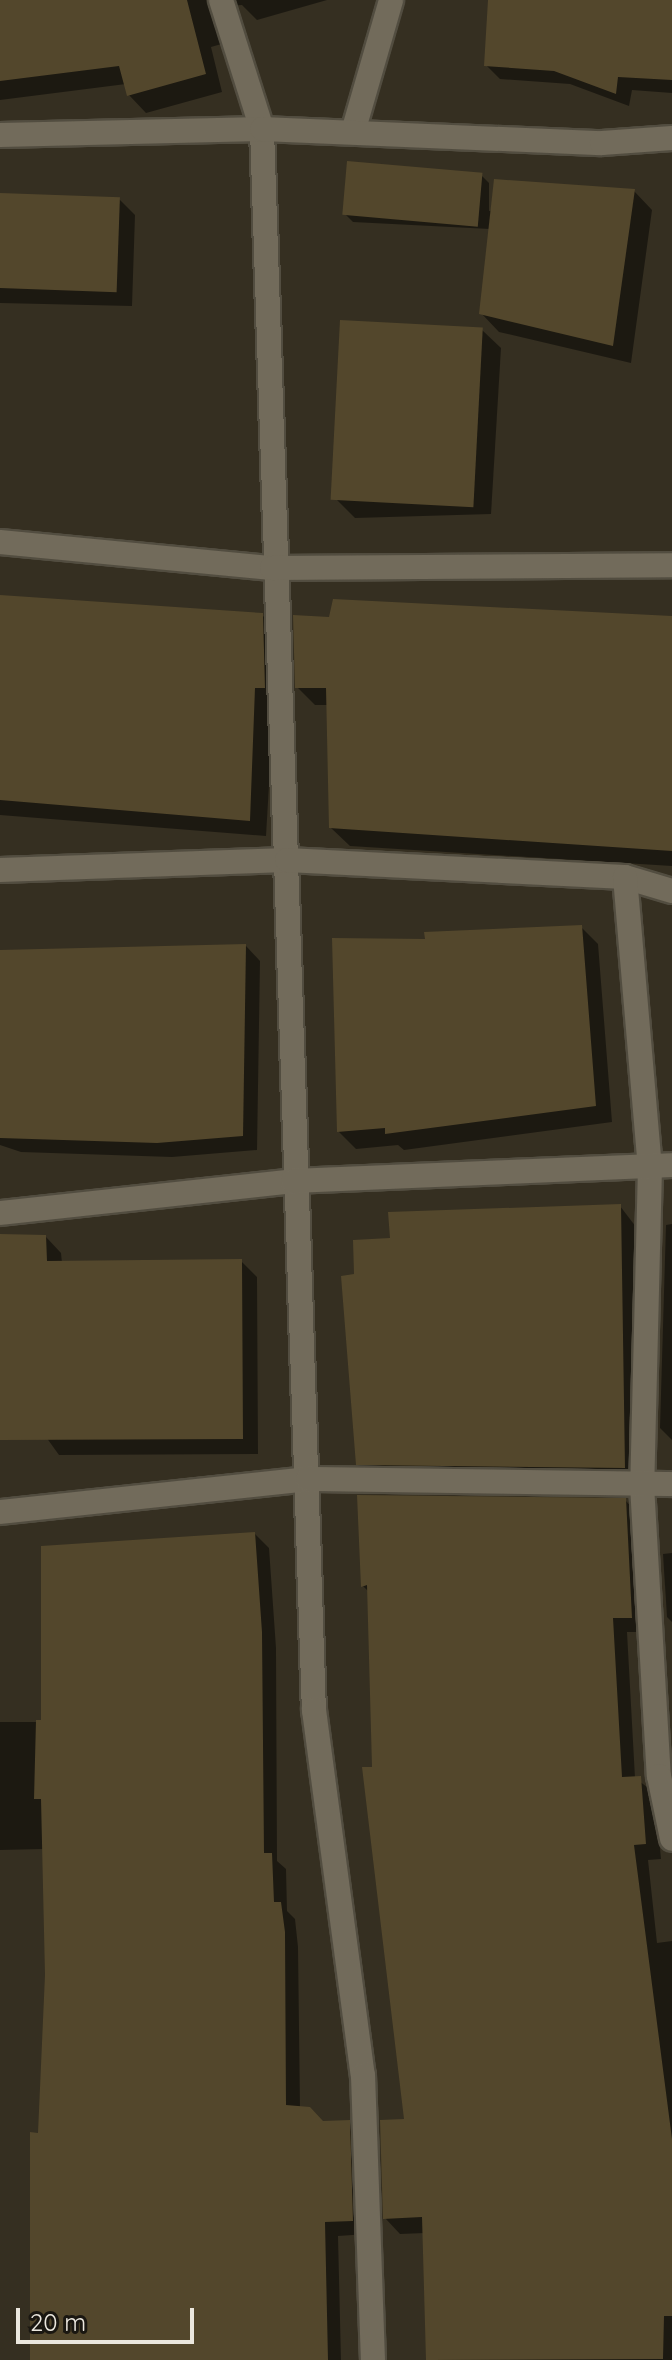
<!DOCTYPE html>
<html>
<head>
<meta charset="utf-8">
<style>
	body { margin:0 }
	#map { position:relative; width:672px; height:2360px; overflow:hidden; background:#352f21; font-family:Quicksand,sans-serif }
	div>[style] { position:absolute }
	[style*='--x'] { left:calc(var(--x)*1px); top:calc(var(--y)*1px); width:calc(var(--w)*1px); rotate:calc(var(--a)*1deg) }
	.shadow>* { inset:0; background:#0007 }
	.building>* { inset:0; background:#53472c; transform-origin:0 0 }
	.roads { filter:drop-shadow(2px 0 #524d40) drop-shadow(-2px 0 #524d40) drop-shadow(0 2px #524d40) drop-shadow(0 -2px #524d40) }
	.minor>* { height:24px; margin:-12px; padding:0 12px; transform-origin:12px; border-radius:12px; background:#726b5b }
	span { translate:-50% -50%; white-space:nowrap; text-align:center; line-height:1.15; -webkit-text-stroke:8px #1a1711; paint-order:stroke }
	.scale { position:absolute; left:16px; top:2308px; width:178px; height:36px; box-sizing:border-box; border:4px solid #ebe7de; border-top:0; padding-left:10px; font-size:24px; line-height:28px; white-space:nowrap; color:#ebe7de; -webkit-text-stroke:6px #1a1711; paint-order:stroke }
</style>
</head>
<body>
<div id="map">
	<div class="shadow">
		<i style="clip-path:polygon(0 0,327px 0,257px 20px,242px 5px,227px 6px,225px 43px,211px 47px,222px 92px,146px 113px,129px 95px,126px 84px,0 100px)"></i>
		<i style="clip-path:polygon(490px 0,672px 0,672px 93px,632px 90px,629px 106px,570px 84px,500px 79px,486px 65px)"></i>
		<i style="clip-path:polygon(481px 175px,489px 183px,489px 211px,634px 191px,652px 210px,631px 363px,499px 332px,481px 313px,490px 229px,353px 222px,345px 214px)"></i>
		<i style="clip-path:polygon(0 195px,119px 199px,135px 215px,132px 306px,0 303px)"></i>
		<i style="clip-path:polygon(482px 330px,501px 348px,491px 514px,355px 518px,336px 499px)"></i>
		<i style="clip-path:polygon(0 599px,262px 615px,278px 631px,266px 836px,0 815px)"></i>
		<i style="clip-path:polygon(672px 618px,672px 866px,350px 846px,331px 828px,328px 705px,315px 705px,297px 687px)"></i>
		<i style="clip-path:polygon(581px 927px,598px 944px,612px 1122px,404px 1150px,398px 1145px,356px 1149px,339px 1132px,427px 941px)"></i>
		<i style="clip-path:polygon(246px 946px,260px 961px,257px 1150px,172px 1157px,21px 1152px,0 1145px,0 952px)"></i>
		<i style="clip-path:polygon(620px 1206px,649px 1244px,641px 1484px,374px 1480px,357px 1464px,357px 1276px,392px 1240px)"></i>
		<i style="clip-path:polygon(672px 1224px,672px 1440px,660px 1428px,666px 1225px)"></i>
		<i style="clip-path:polygon(0 1236px,46px 1237px,61px 1253px,62px 1263px,241px 1261px,257px 1277px,258px 1454px,59px 1455px,0 1373px)"></i>
		<i style="clip-path:polygon(625px 1500px,640px 1516px,649px 1632px,627px 1632px,635px 1778px,655px 1793px,661px 1859px,648px 1860px,657px 1943px,672px 1941px,672px 2360px,428px 2360px,425px 2233px,400px 2234px,385px 2218px,406px 2121px,374px 1769px,369px 1592px,363px 1586px)"></i>
		<i style="clip-path:polygon(255px 1534px,269px 1548px,276px 1648px,277px 1861px,286px 1869px,287px 1911px,295px 1919px,298px 1947px,300px 2108px,323px 2123px,349px 2122px,363px 2137px,367px 2234px,338px 2236px,341px 2360px,33px 2360px,47px 1975px,44px 1849px,0 1850px,0 1722px,43px 1722px)"></i>
		<i style="clip-path:polygon(672px 1553px,672px 1622px,667px 1617px,663px 1554px)"></i>
	</div>
	<div class="building">
		<i style="clip-path:polygon(0 0,187px 0,206px 74px,127px 96px,119px 66px,0 81px)"></i>
		<i style="clip-path:polygon(488px 0,672px 0,672px 80px,618px 77px,616px 94px,554px 71px,484px 66px)"></i>
		<i style="left:347px;top:161px;width:136px;height:54px;rotate:5deg"></i>
		<i style="clip-path:polygon(494px 179px,635px 189px,613px 346px,479px 314px)"></i>
		<i style="left:0;top:193px;width:120px;height:95px;rotate:2deg"></i>
		<i style="left:340px;top:320px;width:143px;height:180px;rotate:3deg"></i>
		<i style="clip-path:polygon(0 595px,263px 613px,265px 688px,255px 688px,250px 821px,0 800px)"></i>
		<i style="clip-path:polygon(333px 599px,672px 616px,672px 851px,329px 828px,326px 688px,295px 688px,293px 615px,329px 617px)"></i>
		<i style="clip-path:polygon(582px 925px,596px 1106px,385px 1134px,385px 1128px,337px 1132px,332px 938px,425px 939px,424px 932px)"></i>
		<i style="clip-path:polygon(246px 944px,243px 1136px,157px 1143px,0 1138px,0 950px)"></i>
		<i style="clip-path:polygon(621px 1204px,625px 1468px,356px 1465px,341px 1276px,354px 1274px,353px 1240px,390px 1238px,388px 1212px)"></i>
		<i style="clip-path:polygon(0 1234px,46px 1235px,47px 1261px,242px 1259px,243px 1439px,0 1440px)"></i>
		<i style="clip-path:polygon(357px 1495px,626px 1498px,632px 1618px,613px 1618px,622px 1777px,641px 1776px,646px 1844px,634px 1845px,672px 2139px,672px 2316px,664px 2316px,663px 2359px,426px 2360px,422px 2217px,383px 2219px,380px 2120px,404px 2119px,362px 1767px,372px 1767px,367px 1585px,361px 1587px)"></i>
		<i style="clip-path:polygon(255px 1532px,262px 1632px,264px 1853px,272px 1853px,274px 1902px,281px 1902px,285px 1932px,286px 2105px,310px 2107px,323px 2121px,350px 2120px,353px 2221px,325px 2222px,328px 2360px,30px 2360px,30px 2132px,38px 2133px,45px 1975px,41px 1799px,34px 1799px,36px 1720px,41px 1720px,41px 1546px)"></i>
	</div>
	<div class="roads">
		<div class="minor">
			<i style="--x:221;--y:0;--w:135;--a:72.4"></i>
			<i style="--x:262;--y:129;--w:1582;--a:88.12"></i>
			<i style="--x:314;--y:1710;--w:368;--a:82.4"></i>
			<i style="--x:363;--y:2075;--w:285;--a:88"></i>
			<i style="--x:353;--y:132;--w:137;--a:-73.9"></i>
			<i style="--x:0;--y:135;--w:262;--a:-1.3"></i>
			<i style="--x:262;--y:129;--w:340;--a:2.4"></i>
			<i style="--x:602;--y:143;--w:70;--a:-4.1"></i>
			<i style="--x:0;--y:542;--w:273;--a:5.5"></i>
			<i style="--x:272;--y:568;--w:400;--a:-0.4"></i>
			<i style="--x:0;--y:870;--w:287;--a:-2"></i>
			<i style="--x:287;--y:860;--w:338;--a:2.9"></i>
			<i style="--x:625;--y:877;--w:49;--a:16.6"></i>
			<i style="--x:625;--y:877;--w:291;--a:85.1"></i>
			<i style="--x:650;--y:1167;--w:318;--a:91.4"></i>
			<i style="--x:642;--y:1485;--w:291;--a:86.7"></i>
			<i style="--x:659;--y:1776;--w:64;--a:78.3"></i>
			<i style="--x:0;--y:1213;--w:295;--a:-6.2"></i>
			<i style="--x:293;--y:1181;--w:379;--a:-2.4"></i>
			<i style="--x:0;--y:1512;--w:310;--a:-6.1"></i>
			<i style="--x:308;--y:1479;--w:364;--a:0.8"></i>
		</div>
	</div>
	<div class="scale">20 m</div>
</div>
</body>
</html>
